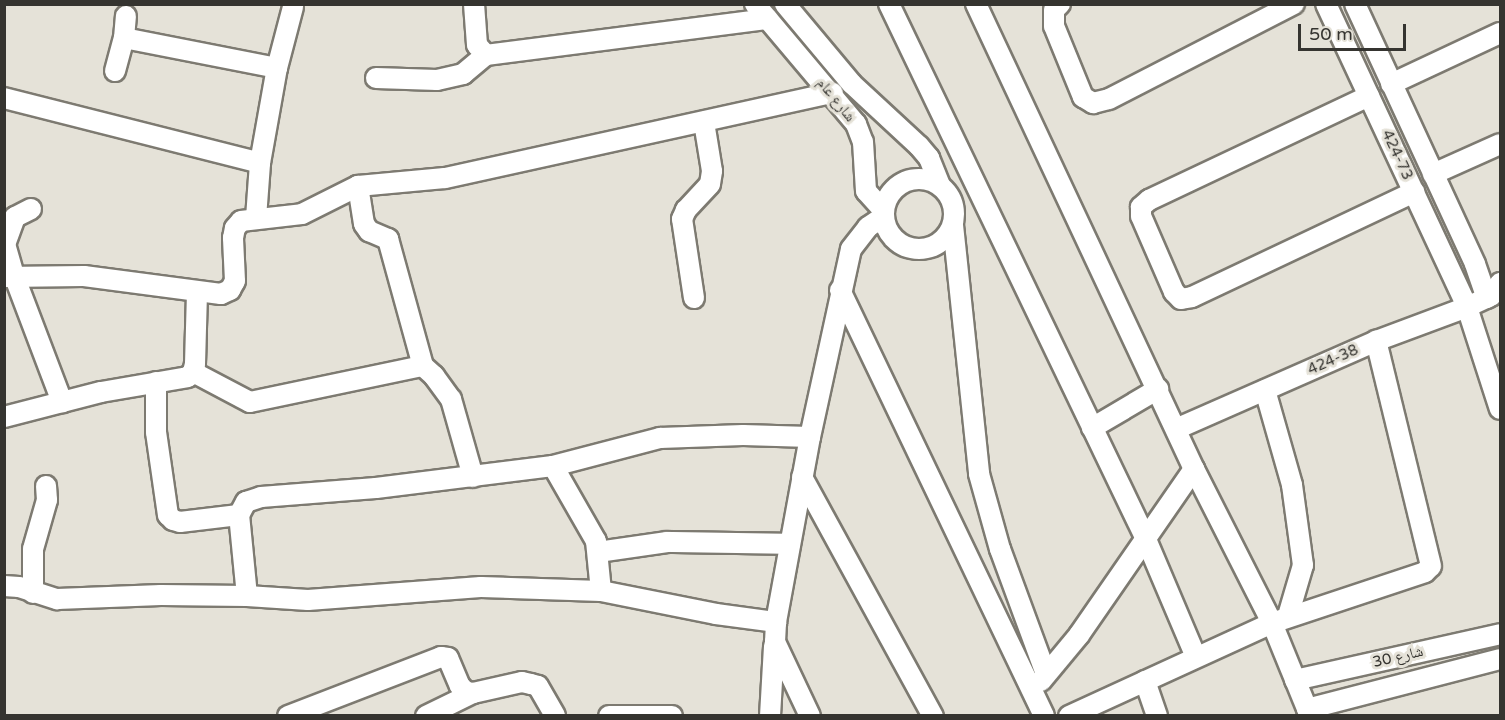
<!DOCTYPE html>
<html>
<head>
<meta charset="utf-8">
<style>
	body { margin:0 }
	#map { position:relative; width:1505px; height:720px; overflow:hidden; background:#e5e2d8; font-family:"Varela Round","Noto Naskh Arabic",sans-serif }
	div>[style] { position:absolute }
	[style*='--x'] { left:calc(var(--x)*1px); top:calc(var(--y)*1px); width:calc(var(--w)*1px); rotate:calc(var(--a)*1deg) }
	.roads { filter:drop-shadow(2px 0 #7d7a71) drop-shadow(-2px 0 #7d7a71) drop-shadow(0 2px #7d7a71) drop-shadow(0 -2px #7d7a71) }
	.minor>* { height:20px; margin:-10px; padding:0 10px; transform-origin:10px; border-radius:10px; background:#fff }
	.minor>.ring { margin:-10px; padding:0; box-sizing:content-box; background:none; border:20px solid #fff; border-radius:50% }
	span { translate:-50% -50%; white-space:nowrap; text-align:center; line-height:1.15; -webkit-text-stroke:6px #e5e2d8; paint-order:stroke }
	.street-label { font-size:15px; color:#353430 }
	.frame { position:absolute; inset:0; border:6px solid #353430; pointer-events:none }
	.scale { position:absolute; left:1298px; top:24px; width:108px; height:27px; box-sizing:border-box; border:3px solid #353430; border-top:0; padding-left:8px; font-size:18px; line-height:21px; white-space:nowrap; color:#353430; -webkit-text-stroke:4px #e5e2d8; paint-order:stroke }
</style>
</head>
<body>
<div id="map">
	<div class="roads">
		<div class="minor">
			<i style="--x:474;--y:4;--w:41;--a:85.8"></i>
			<i style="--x:477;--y:45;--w:13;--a:48"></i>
			<i style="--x:755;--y:4;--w:157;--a:49.9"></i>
			<i style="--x:856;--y:124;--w:19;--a:69"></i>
			<i style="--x:863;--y:142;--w:49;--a:86.5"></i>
			<i style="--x:866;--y:191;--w:25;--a:48"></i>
			<i style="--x:785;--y:4;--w:104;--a:50.1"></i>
			<i style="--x:852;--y:84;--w:91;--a:42.8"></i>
			<i style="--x:919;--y:146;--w:16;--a:50"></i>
			<i style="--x:929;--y:158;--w:29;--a:68"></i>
			<i style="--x:889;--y:4;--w:591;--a:64.35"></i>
			<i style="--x:1145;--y:537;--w:130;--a:67"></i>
			<i style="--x:976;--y:4;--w:514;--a:64.88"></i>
			<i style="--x:1194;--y:469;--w:173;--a:63.1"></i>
			<i style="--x:1272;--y:623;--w:100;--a:67.8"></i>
			<i style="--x:1060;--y:4;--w:8;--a:135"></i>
			<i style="--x:1054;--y:10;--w:16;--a:90"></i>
			<i style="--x:1054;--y:26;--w:77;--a:67.8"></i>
			<i style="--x:1083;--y:97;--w:12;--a:31"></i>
			<i style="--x:1093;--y:103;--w:16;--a:-14"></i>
			<i style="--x:1109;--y:99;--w:208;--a:-27.2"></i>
			<i style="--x:1326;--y:4;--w:334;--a:65"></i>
			<i style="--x:1467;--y:307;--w:107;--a:72.1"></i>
			<i style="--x:1355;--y:4;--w:286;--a:65.2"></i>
			<i style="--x:1475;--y:264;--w:36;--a:71"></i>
			<i style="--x:124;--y:38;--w:156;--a:11.1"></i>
			<i style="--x:115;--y:71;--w:34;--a:-75"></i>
			<i style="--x:124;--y:38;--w:22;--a:-85"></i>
			<i style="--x:376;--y:78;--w:61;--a:1.9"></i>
			<i style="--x:437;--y:80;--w:27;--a:-13"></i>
			<i style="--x:463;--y:74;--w:30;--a:-40"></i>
			<i style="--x:486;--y:55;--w:284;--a:-7.3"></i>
			<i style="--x:1391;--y:84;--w:120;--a:-25.1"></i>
			<i style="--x:1369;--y:96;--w:243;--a:154.7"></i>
			<i style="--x:1149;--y:200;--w:11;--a:139"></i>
			<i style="--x:1141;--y:207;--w:9;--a:90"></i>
			<i style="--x:1141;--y:216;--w:83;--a:66.5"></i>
			<i style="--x:1174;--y:292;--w:10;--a:45"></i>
			<i style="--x:1181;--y:299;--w:11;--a:-10"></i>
			<i style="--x:1192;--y:297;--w:246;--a:-25.3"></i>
			<i style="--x:4;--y:98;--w:264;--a:14.2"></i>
			<i style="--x:1433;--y:174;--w:73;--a:-24.1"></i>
			<i class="ring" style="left:884px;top:179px;width:50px;height:50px"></i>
			<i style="--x:358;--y:186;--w:38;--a:81"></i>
			<i style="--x:364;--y:224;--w:9;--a:54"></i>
			<i style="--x:369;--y:231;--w:21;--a:23"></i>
			<i style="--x:388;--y:239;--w:132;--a:74.6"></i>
			<i style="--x:423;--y:366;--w:15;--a:42"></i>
			<i style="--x:434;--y:376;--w:29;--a:54"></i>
			<i style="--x:451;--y:399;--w:81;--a:74.2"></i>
			<i style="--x:31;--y:209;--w:18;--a:153"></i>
			<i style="--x:15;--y:217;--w:29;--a:110"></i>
			<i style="--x:5;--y:244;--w:35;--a:74"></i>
			<i style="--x:15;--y:278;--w:133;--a:69.2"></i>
			<i style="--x:256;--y:218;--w:55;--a:-85.8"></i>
			<i style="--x:260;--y:163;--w:97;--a:-79.9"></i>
			<i style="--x:277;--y:68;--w:63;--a:-75.3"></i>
			<i style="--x:953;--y:225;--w:250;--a:84"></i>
			<i style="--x:979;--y:474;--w:78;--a:74.4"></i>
			<i style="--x:1000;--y:549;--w:133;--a:69.8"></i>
			<i style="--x:4;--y:277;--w:80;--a:-0.7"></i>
			<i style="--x:84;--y:276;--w:138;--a:7.5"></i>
			<i style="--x:221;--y:294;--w:10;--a:-24"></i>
			<i style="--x:230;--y:290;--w:10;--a:-61"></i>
			<i style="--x:235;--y:281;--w:43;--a:-92.7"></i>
			<i style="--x:233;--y:238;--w:10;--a:-79"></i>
			<i style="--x:235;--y:228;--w:9;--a:-49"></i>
			<i style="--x:241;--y:221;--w:61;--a:-6.5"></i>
			<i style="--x:302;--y:214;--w:63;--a:-26.6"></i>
			<i style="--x:358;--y:186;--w:87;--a:-5.3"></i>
			<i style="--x:445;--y:178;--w:397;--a:-12.4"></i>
			<i style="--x:840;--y:290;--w:472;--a:64.4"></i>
			<i style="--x:694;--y:298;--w:80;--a:-98.6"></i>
			<i style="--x:682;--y:219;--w:10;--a:-66"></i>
			<i style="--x:686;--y:210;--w:35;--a:-47"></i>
			<i style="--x:710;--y:184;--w:13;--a:-81"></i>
			<i style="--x:712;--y:171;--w:50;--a:-99.3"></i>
			<i style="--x:193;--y:372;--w:64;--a:27.8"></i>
			<i style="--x:250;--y:402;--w:177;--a:-11.8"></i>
			<i style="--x:156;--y:382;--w:50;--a:90"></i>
			<i style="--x:156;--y:432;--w:84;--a:81.8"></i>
			<i style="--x:168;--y:515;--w:7;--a:45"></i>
			<i style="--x:173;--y:520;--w:7;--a:16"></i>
			<i style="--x:180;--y:522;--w:59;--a:-6.8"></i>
			<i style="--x:1265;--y:390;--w:99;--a:74.1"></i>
			<i style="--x:1292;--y:485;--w:81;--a:82.2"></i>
			<i style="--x:1303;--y:565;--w:53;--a:106.4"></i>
			<i style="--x:4;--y:417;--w:100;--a:-14.5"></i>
			<i style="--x:101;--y:392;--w:88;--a:-9.8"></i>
			<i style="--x:188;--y:377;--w:7;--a:-45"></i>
			<i style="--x:193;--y:372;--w:8;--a:-76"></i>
			<i style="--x:195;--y:364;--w:71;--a:-88.4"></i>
			<i style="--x:1092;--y:428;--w:77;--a:-30.6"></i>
			<i style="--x:1176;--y:429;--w:219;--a:-23.7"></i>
			<i style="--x:1376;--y:341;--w:97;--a:-20.5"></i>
			<i style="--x:1467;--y:307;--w:26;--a:-25"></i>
			<i style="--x:1491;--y:296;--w:16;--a:-55"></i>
			<i style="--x:553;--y:466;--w:86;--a:60.2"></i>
			<i style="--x:596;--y:541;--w:50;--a:84.3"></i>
			<i style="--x:802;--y:477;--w:273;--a:61.3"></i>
			<i style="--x:598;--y:552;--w:70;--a:-8.2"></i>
			<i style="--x:667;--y:542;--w:123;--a:0.9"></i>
			<i style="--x:4;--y:586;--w:15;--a:4"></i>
			<i style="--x:19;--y:587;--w:40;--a:18"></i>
			<i style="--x:57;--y:599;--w:104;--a:-2.2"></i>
			<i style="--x:161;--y:595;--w:86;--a:0.7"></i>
			<i style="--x:247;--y:596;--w:61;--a:3.8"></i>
			<i style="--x:308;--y:600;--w:173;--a:-4.3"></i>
			<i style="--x:481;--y:587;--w:120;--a:1.9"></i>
			<i style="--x:601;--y:591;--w:117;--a:11.3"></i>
			<i style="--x:716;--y:614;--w:61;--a:7.6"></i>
			<i style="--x:33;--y:593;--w:44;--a:-90"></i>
			<i style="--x:33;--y:549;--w:51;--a:-74.1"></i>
			<i style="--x:47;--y:500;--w:14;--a:-94"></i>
			<i style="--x:247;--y:596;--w:81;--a:-95.6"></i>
			<i style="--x:239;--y:515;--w:15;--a:-62"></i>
			<i style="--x:246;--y:502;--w:16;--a:-18"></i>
			<i style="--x:261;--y:497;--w:115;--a:-4.5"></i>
			<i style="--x:376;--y:488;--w:178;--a:-7.1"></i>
			<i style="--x:553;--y:466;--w:111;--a:-14.7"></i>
			<i style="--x:660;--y:438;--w:83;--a:-2.1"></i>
			<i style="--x:743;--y:435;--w:67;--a:1.7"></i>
			<i style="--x:1295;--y:680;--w:210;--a:-12.6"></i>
			<i style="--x:1041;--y:681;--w:60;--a:-50.4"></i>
			<i style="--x:1079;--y:635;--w:202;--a:-55.3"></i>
			<i style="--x:1145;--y:681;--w:37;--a:71"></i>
			<i style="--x:1307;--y:709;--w:199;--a:-14.5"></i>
			<i style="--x:288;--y:716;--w:164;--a:-21.1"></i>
			<i style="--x:441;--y:657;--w:7;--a:8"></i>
			<i style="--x:448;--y:658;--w:30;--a:67"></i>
			<i style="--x:460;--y:686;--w:8;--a:45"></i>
			<i style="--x:466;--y:692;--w:7;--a:8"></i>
			<i style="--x:473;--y:693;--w:50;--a:-12.7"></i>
			<i style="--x:522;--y:682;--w:9;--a:13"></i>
			<i style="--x:531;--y:684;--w:7;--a:16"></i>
			<i style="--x:538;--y:686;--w:34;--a:60"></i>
			<i style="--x:426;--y:716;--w:52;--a:-26.1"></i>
			<i style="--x:609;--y:716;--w:63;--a:0"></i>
			<i style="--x:770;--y:716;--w:70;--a:-86.7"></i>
			<i style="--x:810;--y:716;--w:82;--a:-115.3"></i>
			<i style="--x:775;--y:642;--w:20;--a:-87"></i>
			<i style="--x:776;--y:622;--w:188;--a:-79.6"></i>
			<i style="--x:810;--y:437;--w:192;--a:-77.7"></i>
			<i style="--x:851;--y:249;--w:28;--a:-52"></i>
			<i style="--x:868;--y:227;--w:18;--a:-34"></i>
			<i style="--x:1069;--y:716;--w:223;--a:-24.6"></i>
			<i style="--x:1272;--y:623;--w:161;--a:-18.4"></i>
			<i style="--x:1425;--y:572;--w:8;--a:-45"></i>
			<i style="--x:1431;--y:566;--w:232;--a:-103.7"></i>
		</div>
	</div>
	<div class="street-label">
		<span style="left:836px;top:100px;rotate:51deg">شارع عام</span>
		<span style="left:1397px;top:155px;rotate:65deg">424-73</span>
		<span style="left:1333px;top:360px;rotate:-24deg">424-38</span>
		<span style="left:1398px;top:657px;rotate:-13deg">شارع 30</span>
	</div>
	<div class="frame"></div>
	<div class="scale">50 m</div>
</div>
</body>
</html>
